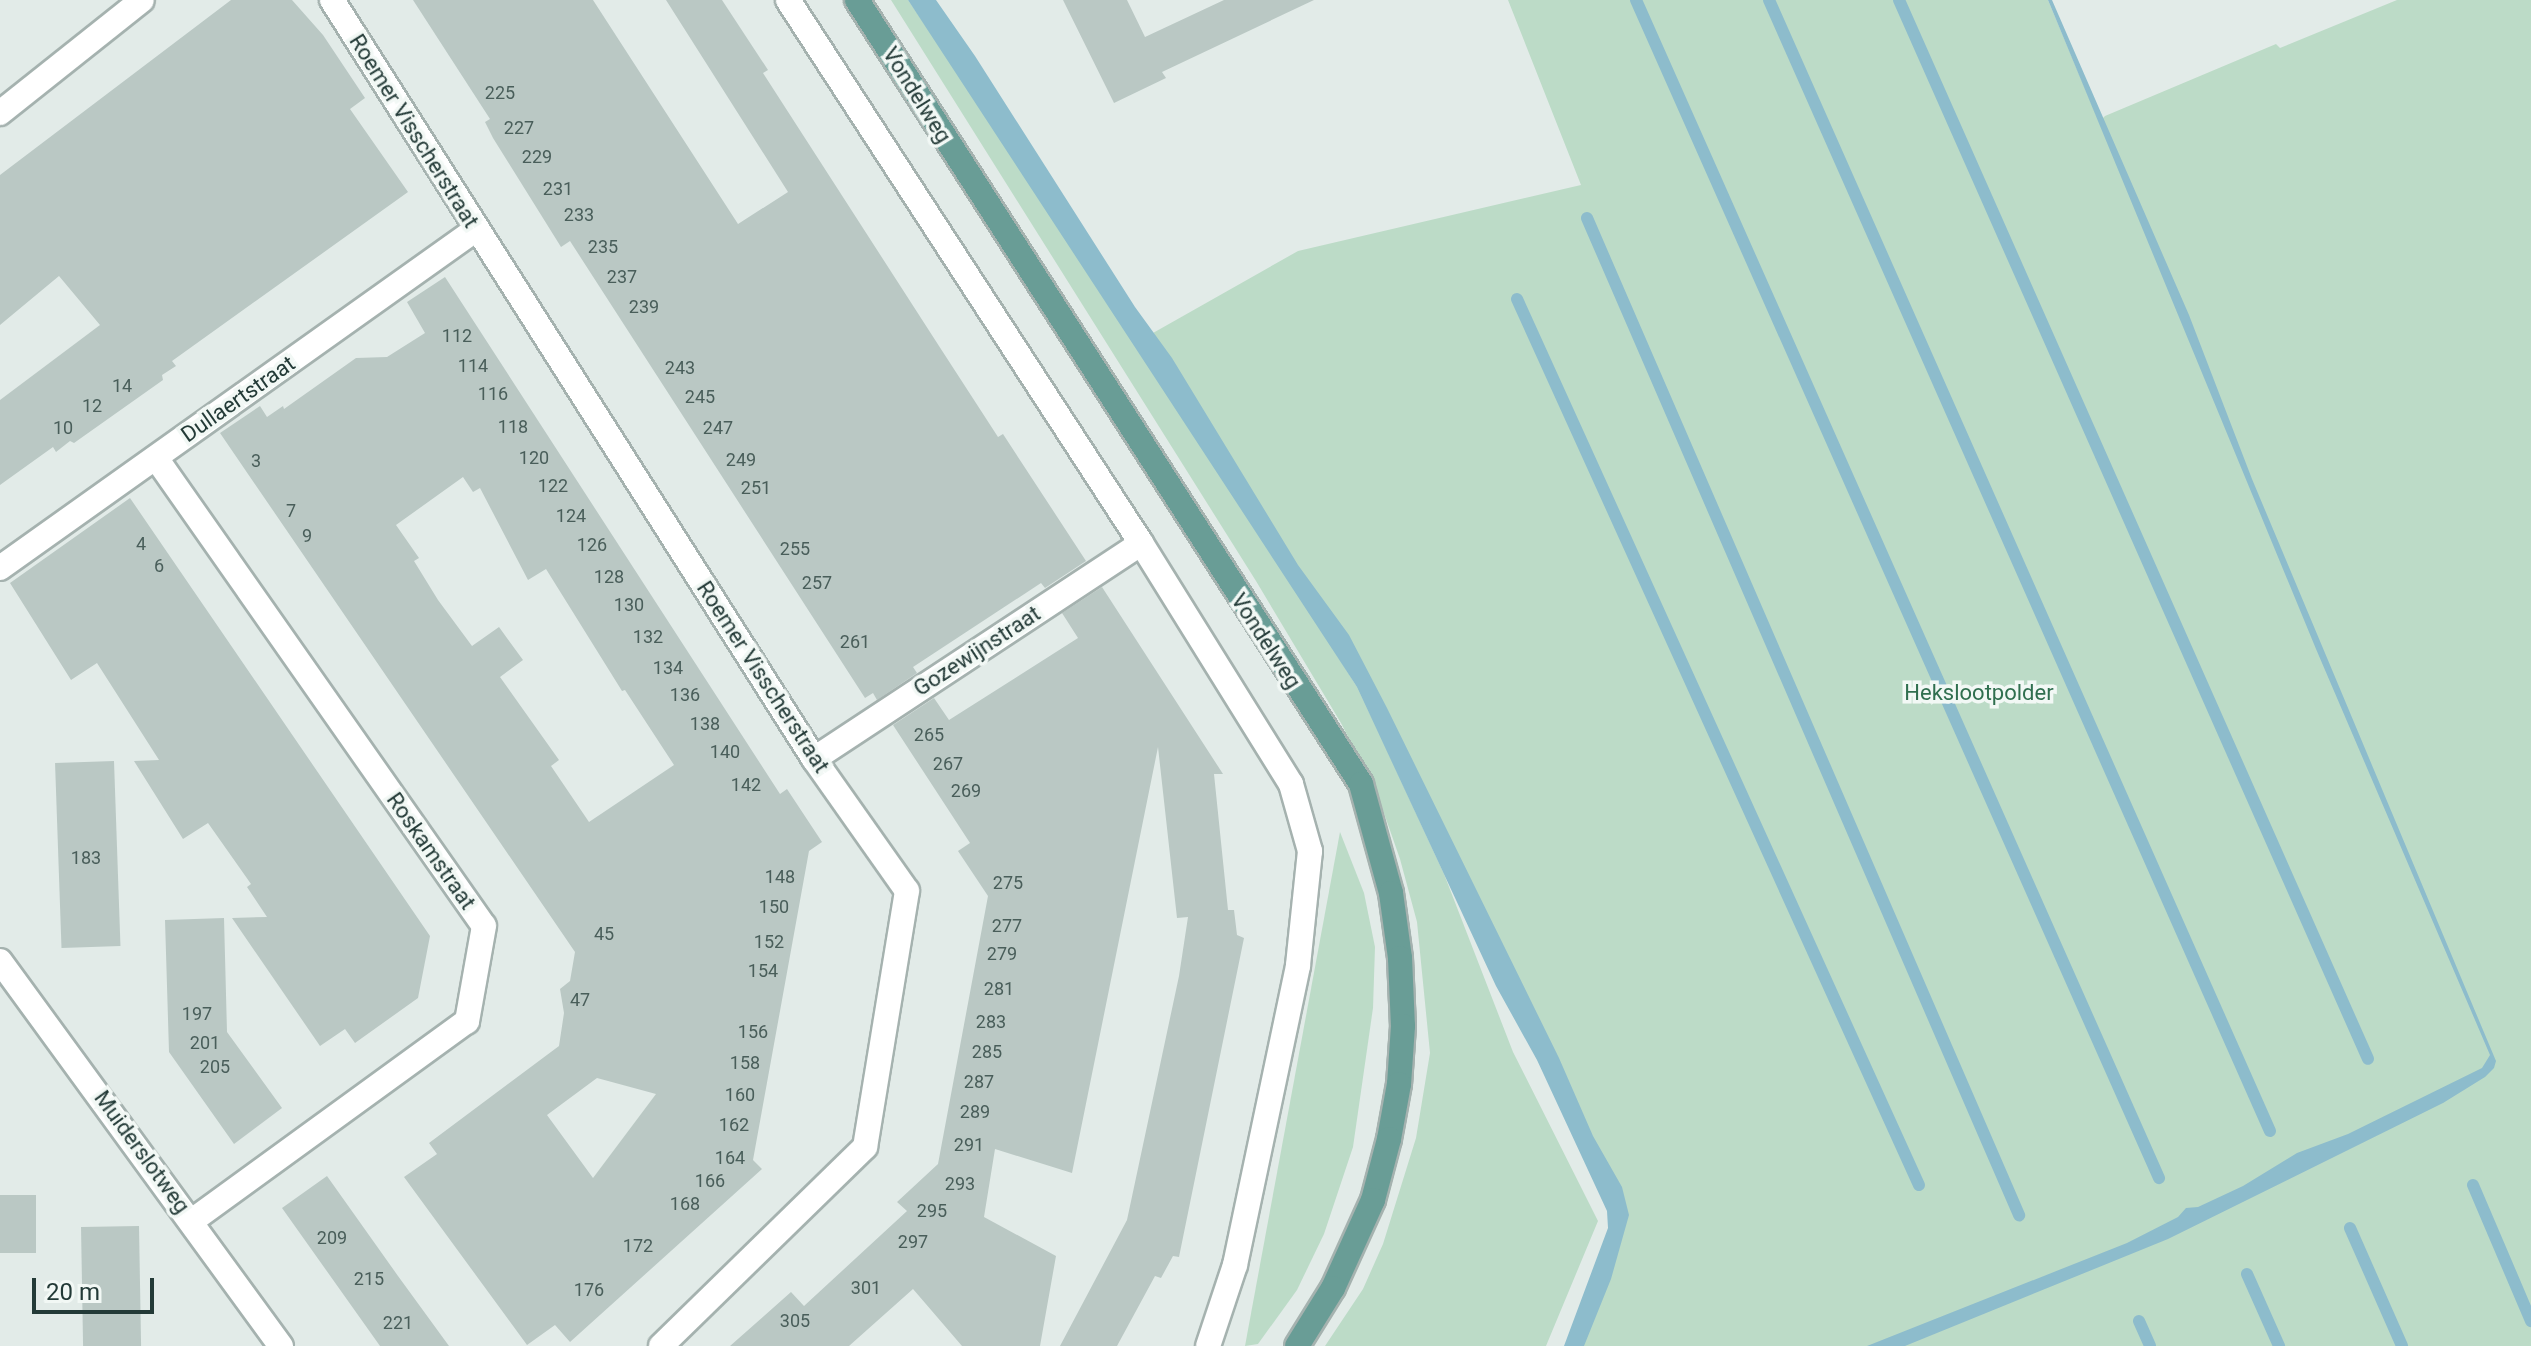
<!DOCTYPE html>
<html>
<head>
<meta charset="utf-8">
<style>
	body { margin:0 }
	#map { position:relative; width:2531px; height:1346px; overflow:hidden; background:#e2ebe8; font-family:Roboto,sans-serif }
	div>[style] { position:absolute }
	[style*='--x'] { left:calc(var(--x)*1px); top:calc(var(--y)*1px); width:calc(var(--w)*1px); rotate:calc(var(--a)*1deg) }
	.green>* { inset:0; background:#bcdbc7 }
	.water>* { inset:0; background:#8dbccc }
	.stream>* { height:12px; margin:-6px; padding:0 6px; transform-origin:6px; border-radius:6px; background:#8dbccc }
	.building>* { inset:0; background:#bac8c4; transform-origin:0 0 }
	.roads { filter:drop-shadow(2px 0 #a5b2af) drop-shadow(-2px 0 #a5b2af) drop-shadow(0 2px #a5b2af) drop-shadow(0 -2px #a5b2af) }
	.minor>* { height:24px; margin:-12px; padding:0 12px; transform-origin:12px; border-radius:12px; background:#fff }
	.primary>* { height:24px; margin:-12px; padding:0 12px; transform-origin:12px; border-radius:12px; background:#699d96 }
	span { translate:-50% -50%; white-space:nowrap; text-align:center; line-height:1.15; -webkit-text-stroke:7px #f2f8f5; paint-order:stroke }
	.number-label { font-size:18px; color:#495e5a }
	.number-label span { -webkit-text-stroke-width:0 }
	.street-label { font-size:22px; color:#233a37 }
	.park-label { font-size:22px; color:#306f4f }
	.scale { position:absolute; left:32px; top:1278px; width:122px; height:36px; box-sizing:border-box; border:4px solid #233a37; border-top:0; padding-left:10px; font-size:24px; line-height:28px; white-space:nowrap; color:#233a37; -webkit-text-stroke:6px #f2f8f5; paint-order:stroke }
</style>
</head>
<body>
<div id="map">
	<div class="green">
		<i style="clip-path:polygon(891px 0,908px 0,964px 82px,1313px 617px,1357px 687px,1380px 735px,1444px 874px,1513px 1052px,1598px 1221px,1546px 1346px,1325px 1346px,1363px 1289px,1383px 1244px,1416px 1138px,1430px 1053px,1417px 922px,1400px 859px,1378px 796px,1341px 723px,1256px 581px)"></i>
		<i style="clip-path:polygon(1508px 0,2048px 0,2099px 122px,2105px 116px,2276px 44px,2280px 48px,2397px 0,2531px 0,2531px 1346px,1575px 1346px,1616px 1222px,1335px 642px,1153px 333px,1298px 251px,1581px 185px)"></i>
		<i style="clip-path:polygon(1340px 832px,1364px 893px,1375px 947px,1373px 1008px,1353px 1147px,1324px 1234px,1297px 1290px,1258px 1344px,1245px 1346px)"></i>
	</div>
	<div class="water">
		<i style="clip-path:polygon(908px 0,936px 0,975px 56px,1135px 307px,1172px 358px,1298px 565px,1349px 635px,1387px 708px,1559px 1058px,1593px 1136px,1622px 1187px,1629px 1215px,1611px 1279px,1584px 1346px,1564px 1346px,1608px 1228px,1607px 1211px,1537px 1060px,1496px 986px,1357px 687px)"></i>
		<i style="clip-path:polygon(2048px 0,2052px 0,2189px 315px,2252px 479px,2496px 1061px,2494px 1068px,2485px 1077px,2443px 1103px,2168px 1239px,1905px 1346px,1867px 1346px,2127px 1243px,2178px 1217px,2186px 1208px,2198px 1207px,2243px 1186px,2297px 1153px,2348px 1134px,2482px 1068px,2490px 1055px,2316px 649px)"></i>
	</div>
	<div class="stream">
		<i style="--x:1636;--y:0;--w:1289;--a:66.06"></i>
		<i style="--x:1769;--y:0;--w:1237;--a:66.11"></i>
		<i style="--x:1899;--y:0;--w:1158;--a:66.11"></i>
		<i style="--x:1587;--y:218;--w:1087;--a:66.57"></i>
		<i style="--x:1517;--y:299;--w:973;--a:65.6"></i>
		<i style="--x:2473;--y:1185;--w:148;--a:66.9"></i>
		<i style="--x:2350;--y:1228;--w:129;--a:66.2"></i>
		<i style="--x:2247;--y:1274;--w:79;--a:66"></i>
		<i style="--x:2139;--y:1321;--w:27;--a:66"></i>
	</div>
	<div class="building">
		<i style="clip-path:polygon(231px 0,292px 0,323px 35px,365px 98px,350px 109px,408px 192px,172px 361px,176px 366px,162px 375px,163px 380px,74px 443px,70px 441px,56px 452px,53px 447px,0 485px,0 400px,100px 325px,59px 276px,0 325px,0 175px)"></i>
		<i style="clip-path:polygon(413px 0,593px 0,738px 224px,788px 192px,666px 0,722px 0,768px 70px,763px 73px,939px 346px,998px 437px,1003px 434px,1086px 561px,1045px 588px,1041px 583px,913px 667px,917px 673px,877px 700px,873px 693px,865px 698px,570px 241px,561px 247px,493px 138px,485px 122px,490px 119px)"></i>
		<i style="clip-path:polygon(1063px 0,1127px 0,1145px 37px,1224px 0,1314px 0,1162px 72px,1166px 78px,1114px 103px)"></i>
		<i style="clip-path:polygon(evenodd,445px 277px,780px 794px,787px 789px,822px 842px,809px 851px,753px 1160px,762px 1169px,570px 1342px,555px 1325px,527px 1345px,404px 1177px,437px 1154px,429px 1143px,559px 1046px,564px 1013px,560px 989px,570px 981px,575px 952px,220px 433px,260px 406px,267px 417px,283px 406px,284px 409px,356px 358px,387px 357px,425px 333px,407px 302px,445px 277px,463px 477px,473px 492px,480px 488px,528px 580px,546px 569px,622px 691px,625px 690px,674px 765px,589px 822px,551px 766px,559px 760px,500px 677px,523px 660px,499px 627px,472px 646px,438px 600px,414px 561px,419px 558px,396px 525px,463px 477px,445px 277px,597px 1078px,656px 1094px,593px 1178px,547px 1115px,597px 1078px)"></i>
		<i style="clip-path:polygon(130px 498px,430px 936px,418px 998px,355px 1043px,345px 1029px,320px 1046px,232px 918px,267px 917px,247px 887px,251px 884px,208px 823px,183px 839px,134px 761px,159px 760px,97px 663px,71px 680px,10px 583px)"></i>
		<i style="clip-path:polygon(1102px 587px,1223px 774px,1214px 774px,1228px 910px,1234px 910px,1237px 935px,1244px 938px,1179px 1257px,1173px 1256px,1161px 1278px,1155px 1276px,1117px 1346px,1060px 1346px,1127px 1220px,1179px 976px,1188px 917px,1177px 918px,1158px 747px,1072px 1173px,995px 1149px,984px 1217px,1056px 1256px,1040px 1346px,962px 1346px,913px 1289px,849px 1346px,730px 1346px,791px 1292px,804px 1306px,907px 1211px,897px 1202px,938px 1164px,988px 896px,958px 851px,970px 843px,893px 725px,934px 698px,949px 720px,1078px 638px,1062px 613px)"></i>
		<i style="left:114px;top:761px;width:185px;height:59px;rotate:88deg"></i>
		<i style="clip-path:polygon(224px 918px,227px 1032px,282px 1108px,234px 1144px,169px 1052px,165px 920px)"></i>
		<i style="clip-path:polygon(327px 1176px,398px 1276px,449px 1346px,380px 1346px,282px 1208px)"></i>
		<i style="left:0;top:1195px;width:36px;height:58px"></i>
		<i style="left:139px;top:1226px;width:120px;height:58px;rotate:89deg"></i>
	</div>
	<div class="roads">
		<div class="minor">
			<i style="--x:332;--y:0;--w:899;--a:57.58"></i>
			<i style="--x:814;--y:759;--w:161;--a:54.8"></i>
			<i style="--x:907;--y:891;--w:259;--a:99.3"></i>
			<i style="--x:865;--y:1147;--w:285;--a:135.7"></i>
			<i style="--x:788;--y:0;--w:648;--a:56.97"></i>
			<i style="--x:1141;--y:543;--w:284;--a:58.1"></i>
			<i style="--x:1291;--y:784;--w:70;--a:74.2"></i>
			<i style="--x:1310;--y:851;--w:116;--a:96"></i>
			<i style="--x:1298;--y:966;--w:306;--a:101.9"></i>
			<i style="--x:1235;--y:1265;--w:85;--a:108.4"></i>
			<i style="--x:0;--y:113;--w:181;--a:-38.5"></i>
			<i style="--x:156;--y:458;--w:571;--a:54.98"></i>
			<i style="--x:484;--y:926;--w:97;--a:100.1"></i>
			<i style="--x:467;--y:1021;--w:340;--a:144"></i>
			<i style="--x:0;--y:568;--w:583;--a:-35.43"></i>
			<i style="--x:814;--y:759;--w:392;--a:-33.4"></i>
			<i style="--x:0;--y:961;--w:477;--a:53.9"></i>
		</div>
		<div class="primary">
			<i style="--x:857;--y:0;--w:932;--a:57.26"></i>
			<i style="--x:1361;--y:784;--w:113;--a:74.6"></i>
			<i style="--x:1391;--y:893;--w:66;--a:82.1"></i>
			<i style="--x:1400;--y:958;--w:68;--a:87.5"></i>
			<i style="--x:1403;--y:1026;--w:58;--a:93.9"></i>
			<i style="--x:1399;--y:1084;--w:56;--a:100.3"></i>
			<i style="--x:1389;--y:1139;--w:63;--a:104.7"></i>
			<i style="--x:1373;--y:1200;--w:97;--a:114.4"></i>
			<i style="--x:1333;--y:1288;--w:68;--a:121.8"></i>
		</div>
	</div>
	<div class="number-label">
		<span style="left:500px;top:93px">225</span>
		<span style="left:519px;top:128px">227</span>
		<span style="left:537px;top:157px">229</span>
		<span style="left:558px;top:189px">231</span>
		<span style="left:579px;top:215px">233</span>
		<span style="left:603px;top:247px">235</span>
		<span style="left:622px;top:277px">237</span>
		<span style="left:644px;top:307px">239</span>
		<span style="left:457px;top:336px">112</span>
		<span style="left:473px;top:366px">114</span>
		<span style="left:680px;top:368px">243</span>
		<span style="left:122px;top:386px">14</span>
		<span style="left:493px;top:394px">116</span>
		<span style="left:700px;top:397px">245</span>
		<span style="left:92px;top:406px">12</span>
		<span style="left:513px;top:427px">118</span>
		<span style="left:63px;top:428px">10</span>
		<span style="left:718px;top:428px">247</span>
		<span style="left:534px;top:458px">120</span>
		<span style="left:741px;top:460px">249</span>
		<span style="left:256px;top:461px">3</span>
		<span style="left:553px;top:486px">122</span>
		<span style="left:756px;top:488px">251</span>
		<span style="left:291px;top:511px">7</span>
		<span style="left:571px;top:516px">124</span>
		<span style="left:307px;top:536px">9</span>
		<span style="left:141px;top:544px">4</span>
		<span style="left:592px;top:545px">126</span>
		<span style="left:795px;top:549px">255</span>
		<span style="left:159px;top:566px">6</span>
		<span style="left:609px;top:577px">128</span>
		<span style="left:817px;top:583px">257</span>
		<span style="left:629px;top:605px">130</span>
		<span style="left:648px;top:637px">132</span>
		<span style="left:855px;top:642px">261</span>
		<span style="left:668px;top:668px">134</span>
		<span style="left:685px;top:695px">136</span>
		<span style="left:705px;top:724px">138</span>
		<span style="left:929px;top:735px">265</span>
		<span style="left:725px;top:752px">140</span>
		<span style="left:948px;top:764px">267</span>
		<span style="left:746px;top:785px">142</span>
		<span style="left:966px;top:791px">269</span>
		<span style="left:86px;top:858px">183</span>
		<span style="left:780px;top:877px">148</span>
		<span style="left:1008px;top:883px">275</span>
		<span style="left:774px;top:907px">150</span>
		<span style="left:1007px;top:926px">277</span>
		<span style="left:604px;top:934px">45</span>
		<span style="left:769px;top:942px">152</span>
		<span style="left:1002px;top:954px">279</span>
		<span style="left:763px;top:971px">154</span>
		<span style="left:999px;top:989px">281</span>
		<span style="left:580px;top:1000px">47</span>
		<span style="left:197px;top:1014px">197</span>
		<span style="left:991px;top:1022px">283</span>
		<span style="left:753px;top:1032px">156</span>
		<span style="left:205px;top:1043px">201</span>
		<span style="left:987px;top:1052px">285</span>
		<span style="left:745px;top:1063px">158</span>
		<span style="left:215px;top:1067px">205</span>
		<span style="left:979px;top:1082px">287</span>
		<span style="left:740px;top:1095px">160</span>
		<span style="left:975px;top:1112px">289</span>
		<span style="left:734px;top:1125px">162</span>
		<span style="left:969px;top:1145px">291</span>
		<span style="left:730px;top:1158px">164</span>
		<span style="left:710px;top:1181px">166</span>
		<span style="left:960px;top:1184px">293</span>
		<span style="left:685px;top:1204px">168</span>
		<span style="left:932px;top:1211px">295</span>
		<span style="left:332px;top:1238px">209</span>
		<span style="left:913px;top:1242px">297</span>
		<span style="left:638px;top:1246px">172</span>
		<span style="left:369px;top:1279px">215</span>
		<span style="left:866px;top:1288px">301</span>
		<span style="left:589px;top:1290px">176</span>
		<span style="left:795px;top:1321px">305</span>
		<span style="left:398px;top:1323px">221</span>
	</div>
	<div class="street-label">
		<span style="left:917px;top:95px;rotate:58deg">Vondelweg</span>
		<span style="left:414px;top:131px;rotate:58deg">Roemer Visscherstraat</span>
		<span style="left:238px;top:399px;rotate:-35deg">Dullaertstraat</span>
		<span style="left:1266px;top:641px;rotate:57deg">Vondelweg</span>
		<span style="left:977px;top:651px;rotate:-33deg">Gozewijnstraat</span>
		<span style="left:763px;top:677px;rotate:57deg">Roemer Visscherstraat</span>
		<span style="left:431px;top:851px;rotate:55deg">Roskamstraat</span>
		<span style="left:142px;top:1152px;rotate:54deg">Muiderslotweg</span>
	</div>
	<div class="park-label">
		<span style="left:1979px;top:693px">Hekslootpolder</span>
	</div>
	<div class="scale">20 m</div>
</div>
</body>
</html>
